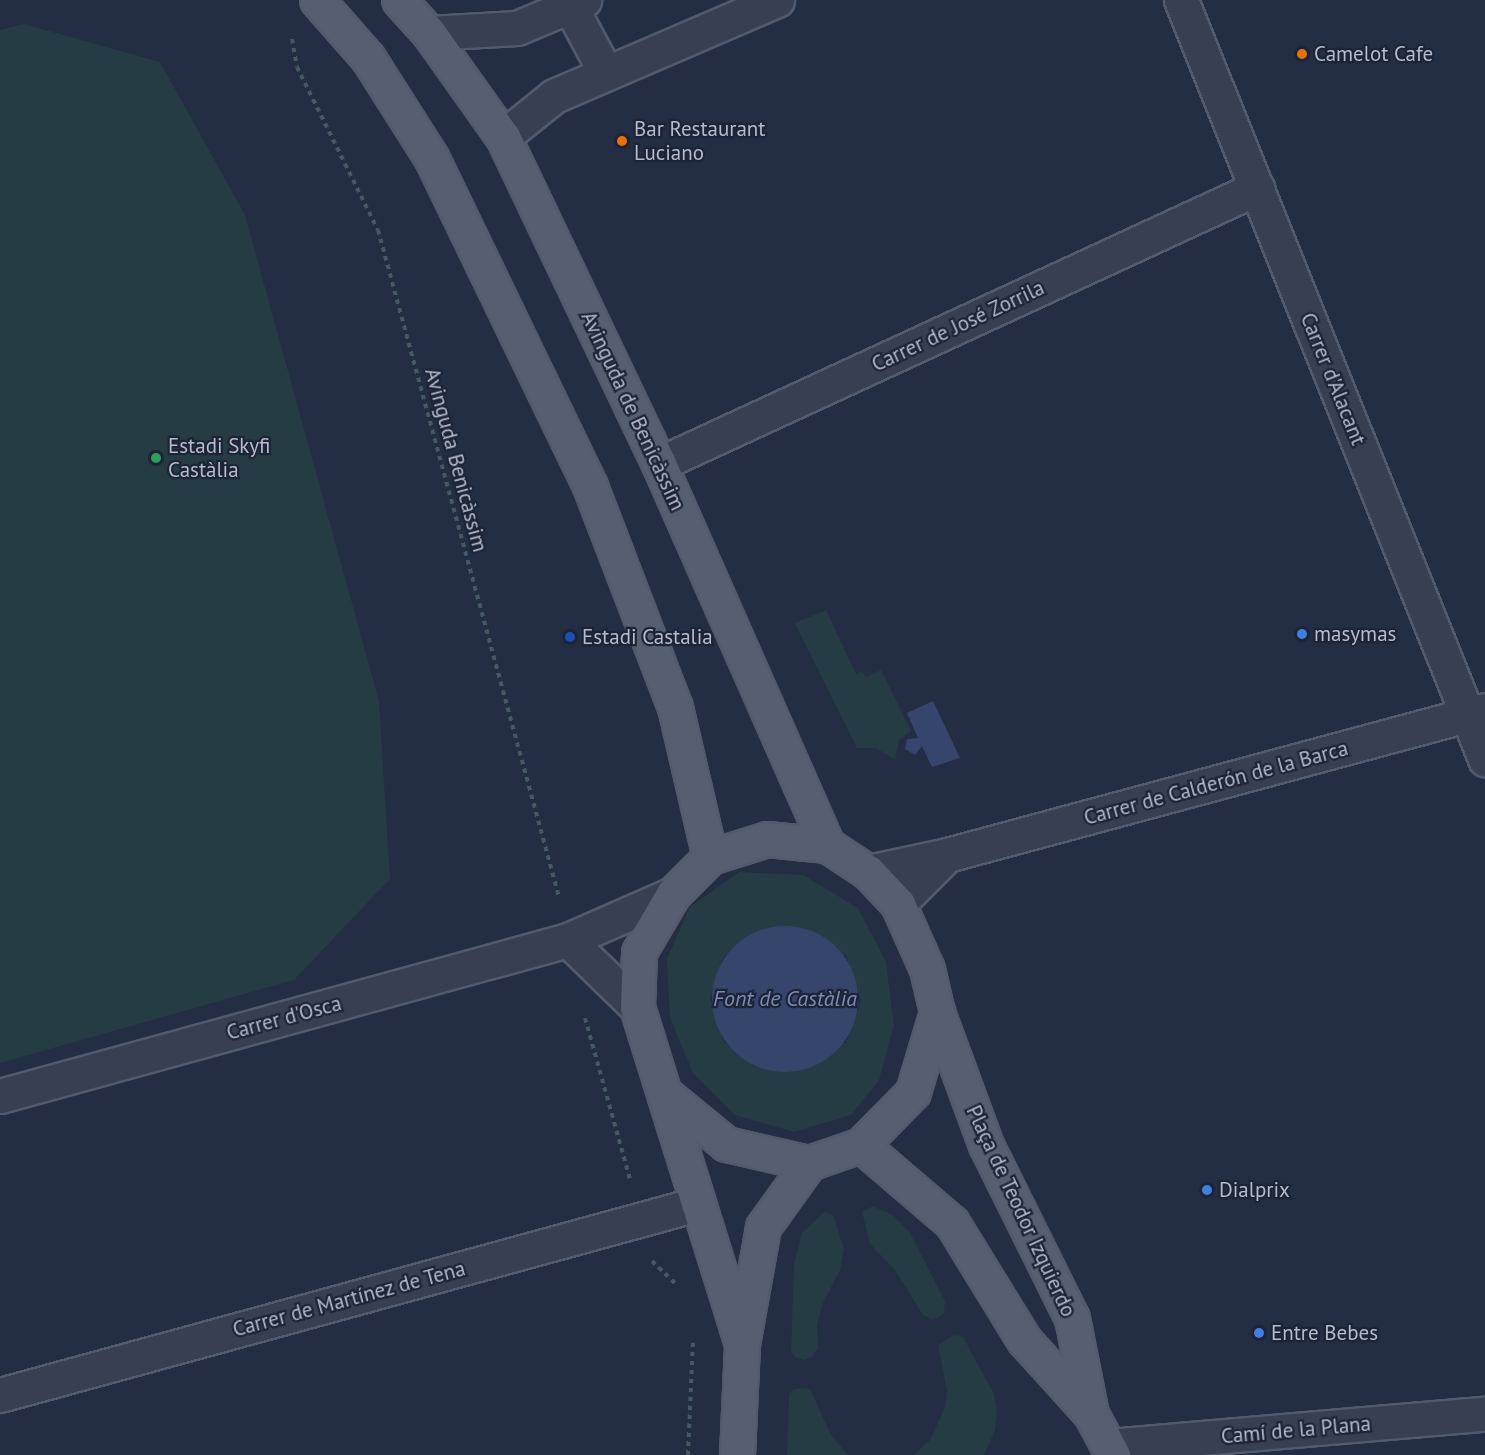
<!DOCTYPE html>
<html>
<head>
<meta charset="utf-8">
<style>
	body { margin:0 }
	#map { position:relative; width:1485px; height:1455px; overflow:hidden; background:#232d43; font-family:"PT Sans",sans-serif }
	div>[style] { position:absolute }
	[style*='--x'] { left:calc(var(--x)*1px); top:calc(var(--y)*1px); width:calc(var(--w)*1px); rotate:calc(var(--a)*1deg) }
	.green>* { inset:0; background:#253c44 }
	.water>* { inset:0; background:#36456b }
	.round { border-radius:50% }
	.path>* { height:4px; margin-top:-2px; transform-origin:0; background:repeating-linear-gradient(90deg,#445960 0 4.5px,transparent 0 9px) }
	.roads { filter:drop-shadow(2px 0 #535a6c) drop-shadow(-2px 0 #535a6c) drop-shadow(0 2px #535a6c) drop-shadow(0 -2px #535a6c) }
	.minor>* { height:33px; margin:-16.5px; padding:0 16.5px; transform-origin:16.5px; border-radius:16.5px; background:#383f52 }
	.major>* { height:33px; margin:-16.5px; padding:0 16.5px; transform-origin:16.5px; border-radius:16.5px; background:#565e72 }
	.dots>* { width:16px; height:16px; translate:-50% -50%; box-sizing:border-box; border:3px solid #1d2437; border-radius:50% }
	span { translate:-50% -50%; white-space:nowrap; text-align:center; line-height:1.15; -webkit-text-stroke:4.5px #1d2437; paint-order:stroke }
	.poi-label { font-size:21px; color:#b5bbcc }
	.left { translate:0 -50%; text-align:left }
	.street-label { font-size:21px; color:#b5bbcc }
	.water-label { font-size:22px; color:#7a8cb6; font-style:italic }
</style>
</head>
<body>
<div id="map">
	<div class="green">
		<i style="clip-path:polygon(24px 24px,160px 62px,245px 215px,379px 701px,390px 879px,294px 980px,0 1063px,0 30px)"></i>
		<i style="clip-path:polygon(826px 610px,856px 674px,862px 671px,866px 677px,881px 670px,911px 731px,899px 740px,895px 760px,876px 748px,857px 748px,795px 623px)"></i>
		<i style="clip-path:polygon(evenodd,739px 872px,803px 875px,858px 908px,886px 962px,894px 1025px,879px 1080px,851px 1115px,794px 1132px,735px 1115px,693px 1073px,670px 1018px,667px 959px,690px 907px,739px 872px,724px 955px,846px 955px,861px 1000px,846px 1043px,724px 1043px,710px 998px,724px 955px)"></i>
		<i style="clip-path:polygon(873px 1206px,894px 1216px,910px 1233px,945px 1301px,944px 1313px,938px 1318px,931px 1319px,923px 1315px,894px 1269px,870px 1244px,862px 1212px)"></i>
		<i style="clip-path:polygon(824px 1212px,833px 1215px,844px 1249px,840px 1270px,823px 1303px,817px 1325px,818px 1349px,812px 1357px,804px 1360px,795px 1357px,791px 1351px,794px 1264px,802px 1233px)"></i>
		<i style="clip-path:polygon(954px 1335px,963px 1337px,994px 1394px,997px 1414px,995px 1430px,984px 1455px,914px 1455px,930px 1440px,945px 1407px,947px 1391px,938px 1345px)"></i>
		<i style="clip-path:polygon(805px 1388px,810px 1389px,831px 1435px,848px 1455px,787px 1455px,789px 1394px,794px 1389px)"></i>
	</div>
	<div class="water">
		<i style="clip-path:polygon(933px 701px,960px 758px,932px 767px,922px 746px,915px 755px,905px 749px,907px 739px,918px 738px,907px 713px)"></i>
		<i class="round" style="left:712px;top:926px;width:146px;height:146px"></i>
	</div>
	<div class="path">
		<i style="--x:292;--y:39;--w:28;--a:80"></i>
		<i style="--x:297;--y:67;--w:182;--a:63.6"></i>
		<i style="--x:378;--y:230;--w:691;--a:74.82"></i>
		<i style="--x:585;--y:1018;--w:167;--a:74.4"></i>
		<i style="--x:652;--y:1261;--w:35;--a:44"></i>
		<i style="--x:688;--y:1455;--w:116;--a:-87.5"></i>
	</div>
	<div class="roads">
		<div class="minor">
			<i style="--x:1181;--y:0;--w:818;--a:68.17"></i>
			<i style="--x:570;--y:6;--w:76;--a:61.8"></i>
			<i style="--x:429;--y:33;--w:88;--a:-3.3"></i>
			<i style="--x:517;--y:28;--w:73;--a:-22.7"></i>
			<i style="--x:503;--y:137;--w:65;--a:-38.8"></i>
			<i style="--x:554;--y:96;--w:243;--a:-23.3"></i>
			<i style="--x:659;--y:464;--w:659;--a:-24.78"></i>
			<i style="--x:868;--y:872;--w:81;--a:-12.1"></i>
			<i style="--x:947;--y:855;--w:557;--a:-15.08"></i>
			<i style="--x:898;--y:904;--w:69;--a:-45"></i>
			<i style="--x:568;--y:940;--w:96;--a:44.2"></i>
			<i style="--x:0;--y:1096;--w:589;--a:-15.36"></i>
			<i style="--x:568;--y:940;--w:115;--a:-23.7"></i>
			<i style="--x:0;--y:1395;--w:723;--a:-15.32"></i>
			<i style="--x:1108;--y:1446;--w:378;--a:-4.9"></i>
		</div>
		<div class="major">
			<i style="--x:317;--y:0;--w:77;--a:48.7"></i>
			<i style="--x:368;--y:58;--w:120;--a:57.6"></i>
			<i style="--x:432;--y:159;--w:363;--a:64.2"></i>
			<i style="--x:590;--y:486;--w:237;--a:69"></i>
			<i style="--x:675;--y:707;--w:154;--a:76.9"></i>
			<i style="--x:399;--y:0;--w:45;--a:47.7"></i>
			<i style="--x:429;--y:33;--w:128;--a:54.6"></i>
			<i style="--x:503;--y:137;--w:362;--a:64.5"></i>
			<i style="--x:659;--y:464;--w:416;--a:66.2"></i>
			<i style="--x:665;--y:1094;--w:79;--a:39.3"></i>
			<i style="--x:726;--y:1144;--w:85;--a:12.9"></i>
			<i style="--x:809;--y:1163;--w:55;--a:-19.1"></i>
			<i style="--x:861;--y:1145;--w:74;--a:-45.5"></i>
			<i style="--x:913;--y:1092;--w:84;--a:-73.3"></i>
			<i style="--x:861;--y:1145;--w:120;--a:40.6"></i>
			<i style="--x:952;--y:1223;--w:137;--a:58.4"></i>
			<i style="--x:1024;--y:1340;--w:100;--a:47.8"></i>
			<i style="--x:1091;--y:1414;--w:47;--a:61.8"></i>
			<i style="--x:742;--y:1344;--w:353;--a:-107.3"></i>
			<i style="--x:637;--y:1007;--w:55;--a:-87.9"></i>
			<i style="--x:639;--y:952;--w:67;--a:-59.6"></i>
			<i style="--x:673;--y:894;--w:52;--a:-45"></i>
			<i style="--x:710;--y:857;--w:60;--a:-17.5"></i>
			<i style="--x:767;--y:839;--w:60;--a:5.7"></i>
			<i style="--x:827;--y:845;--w:49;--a:33.4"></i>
			<i style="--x:868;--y:872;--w:44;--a:46.8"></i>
			<i style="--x:898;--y:904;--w:71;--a:66"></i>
			<i style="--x:927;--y:969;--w:44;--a:76.9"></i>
			<i style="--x:937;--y:1012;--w:142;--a:69.8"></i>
			<i style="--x:986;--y:1145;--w:193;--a:63.6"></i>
			<i style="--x:1072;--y:1318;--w:98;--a:78.8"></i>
			<i style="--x:737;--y:1455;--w:111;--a:-87.4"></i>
			<i style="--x:742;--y:1344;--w:119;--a:-79.8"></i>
			<i style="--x:763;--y:1227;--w:79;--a:-54.3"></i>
		</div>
	</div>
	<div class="dots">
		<i style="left:1302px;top:54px;background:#e8710a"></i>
		<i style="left:622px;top:141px;background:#e8710a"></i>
		<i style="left:156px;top:458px;background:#2e9e5b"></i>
		<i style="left:1302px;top:634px;background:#3f7fe0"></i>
		<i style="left:570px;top:637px;background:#1a4fb4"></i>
		<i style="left:1207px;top:1190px;background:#3f7fe0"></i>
		<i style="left:1259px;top:1333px;background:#3f7fe0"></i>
	</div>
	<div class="poi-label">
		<span class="left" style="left:1314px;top:54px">Camelot Cafe</span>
		<span class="left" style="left:634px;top:141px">Bar Restaurant<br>Luciano</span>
		<span class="left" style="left:168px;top:458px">Estadi Skyfi<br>Castàlia</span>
		<span class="left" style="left:1314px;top:634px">masymas</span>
		<span class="left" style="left:582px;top:637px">Estadi Castalia</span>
		<span class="left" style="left:1219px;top:1190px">Dialprix</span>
		<span class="left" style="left:1271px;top:1333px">Entre Bebes</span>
	</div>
	<div class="street-label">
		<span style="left:958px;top:326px;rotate:-25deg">Carrer de José Zorrila</span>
		<span style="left:1333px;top:379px;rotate:68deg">Carrer d'Alacant</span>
		<span style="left:633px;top:411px;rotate:65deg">Avinguda de Benicàssim</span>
		<span style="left:456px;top:460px;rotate:75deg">Avinguda Benicàssim</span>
		<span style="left:1216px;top:783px;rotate:-15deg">Carrer de Calderón de la Barca</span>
		<span style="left:284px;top:1018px;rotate:-15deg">Carrer d'Osca</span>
		<span style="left:1021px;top:1211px;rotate:65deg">Plaça de Teodor Izquierdo</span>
		<span style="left:349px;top:1299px;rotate:-15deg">Carrer de Martínez de Tena</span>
		<span style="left:1296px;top:1430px;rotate:-5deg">Camí de la Plana</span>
	</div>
	<div class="water-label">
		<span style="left:785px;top:999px">Font de Castàlia</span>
	</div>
</div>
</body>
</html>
